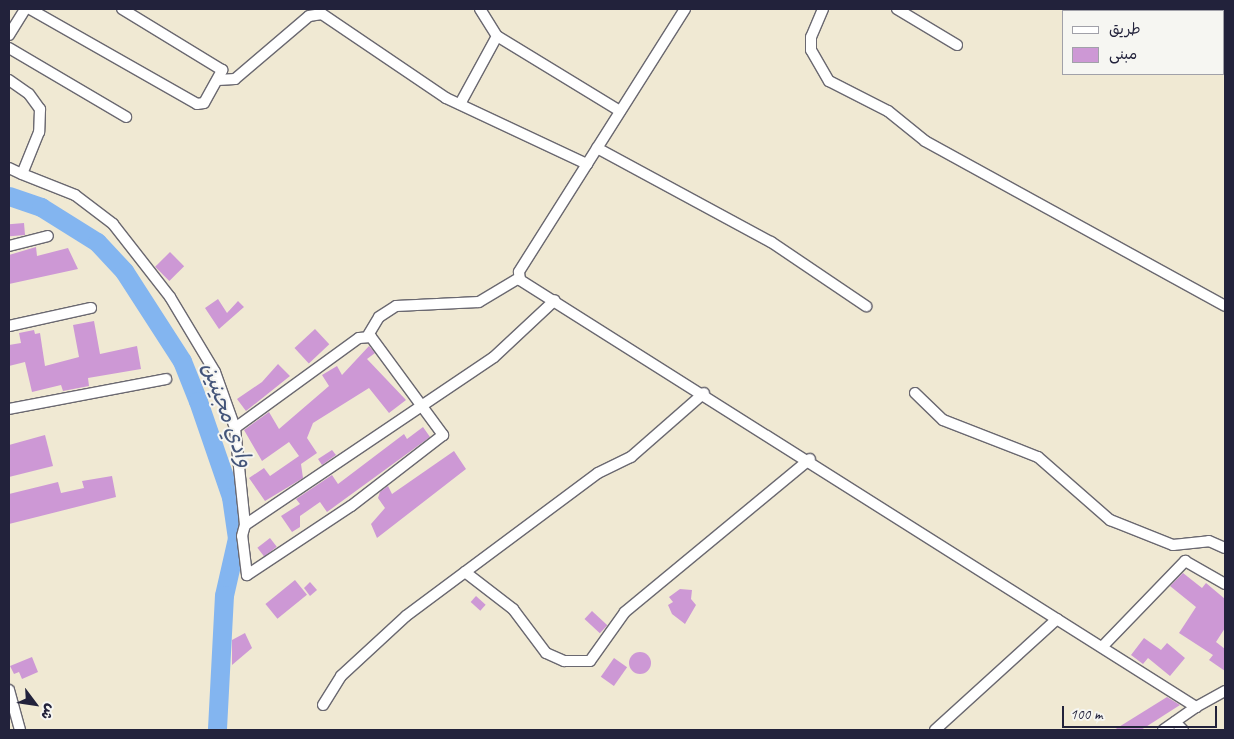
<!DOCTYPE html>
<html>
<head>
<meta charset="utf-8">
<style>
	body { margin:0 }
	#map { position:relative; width:1234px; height:739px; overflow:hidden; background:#f0e9d3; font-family:Caveat,"Playpen Sans Arabic",sans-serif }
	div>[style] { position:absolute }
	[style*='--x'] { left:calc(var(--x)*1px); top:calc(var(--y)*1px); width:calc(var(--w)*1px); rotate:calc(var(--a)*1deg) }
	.river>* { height:19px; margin:-9.5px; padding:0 9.5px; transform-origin:9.5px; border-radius:9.5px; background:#83b5f0 }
	.building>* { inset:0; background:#cd98d5; transform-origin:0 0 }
	.round { border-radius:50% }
	.roads { filter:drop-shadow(1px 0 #6a6870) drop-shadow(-1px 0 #6a6870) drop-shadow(0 1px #6a6870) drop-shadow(0 -1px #6a6870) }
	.street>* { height:10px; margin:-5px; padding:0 5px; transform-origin:5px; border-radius:5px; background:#fff }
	span { translate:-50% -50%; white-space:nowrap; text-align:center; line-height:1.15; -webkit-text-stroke:4px #f6f6f2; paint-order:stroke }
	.water-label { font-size:22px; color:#44557a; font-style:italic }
	.frame { position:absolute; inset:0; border:10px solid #22223b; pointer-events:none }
	.legend { position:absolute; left:1062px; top:10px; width:162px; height:65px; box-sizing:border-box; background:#f6f6f2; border:1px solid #a1a1a9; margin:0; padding:6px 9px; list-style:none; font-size:15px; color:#22223b }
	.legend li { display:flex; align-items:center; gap:10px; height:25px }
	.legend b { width:25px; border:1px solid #a1a1a9 }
	.north { position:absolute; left:10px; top:679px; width:50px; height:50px; -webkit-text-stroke:4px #f6f6f2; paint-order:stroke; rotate:121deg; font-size:14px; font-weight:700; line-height:20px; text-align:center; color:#22223b }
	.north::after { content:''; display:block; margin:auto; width:18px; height:22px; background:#22223b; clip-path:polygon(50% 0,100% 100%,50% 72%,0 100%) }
	.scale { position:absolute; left:1062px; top:706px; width:155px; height:22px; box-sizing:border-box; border:2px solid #22223b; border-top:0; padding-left:6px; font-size:15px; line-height:18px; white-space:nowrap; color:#22223b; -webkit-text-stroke:4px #f6f6f2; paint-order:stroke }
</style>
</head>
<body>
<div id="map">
	<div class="river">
		<i style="--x:9;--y:196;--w:34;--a:19"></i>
		<i style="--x:41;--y:207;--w:66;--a:32"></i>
		<i style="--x:97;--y:242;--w:40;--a:47"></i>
		<i style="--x:124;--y:271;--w:107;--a:57.2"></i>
		<i style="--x:182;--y:361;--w:43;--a:68.2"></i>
		<i style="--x:198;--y:401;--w:102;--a:71"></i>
		<i style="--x:231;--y:497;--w:41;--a:81.7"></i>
		<i style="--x:237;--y:538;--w:58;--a:102.8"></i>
		<i style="--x:224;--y:595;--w:135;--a:93"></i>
	</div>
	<div class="building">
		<i style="left:24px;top:223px;width:12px;height:15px;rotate:85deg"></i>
		<i style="clip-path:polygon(36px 247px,37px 256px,68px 248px,78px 269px,9px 284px,9px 255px)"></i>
		<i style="left:170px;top:252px;width:20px;height:21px;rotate:45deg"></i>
		<i style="clip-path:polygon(218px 299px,227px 313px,238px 301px,244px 307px,219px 329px,205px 308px)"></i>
		<i style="clip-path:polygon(94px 321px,100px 354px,137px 346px,141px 369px,88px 378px,89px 386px,63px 391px,61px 385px,32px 392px,25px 362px,9px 366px,9px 345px,21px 343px,19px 333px,34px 330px,35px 334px,40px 333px,45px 366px,79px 357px,73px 325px)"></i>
		<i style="left:315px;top:329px;width:21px;height:28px;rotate:47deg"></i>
		<i style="clip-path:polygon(369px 346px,375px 353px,367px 359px,406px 400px,389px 413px,369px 388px,313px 423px,307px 438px,317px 453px,301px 464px,303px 478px,265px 501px,249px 478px,264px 468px,270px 476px,299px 456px,289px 442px,262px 461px,244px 430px,269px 412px,279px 429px,329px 386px,322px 375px,337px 366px,342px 375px)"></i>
		<i style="clip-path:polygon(278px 364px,290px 376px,246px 411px,237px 399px,262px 382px)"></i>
		<i style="clip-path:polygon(423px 427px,430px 437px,327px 512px,320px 502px,300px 516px,300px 527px,292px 532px,281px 516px,300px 504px,296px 499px,332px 475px,338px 484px,404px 434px,407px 439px)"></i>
		<i style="clip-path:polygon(45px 435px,53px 466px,9px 477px,9px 445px)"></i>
		<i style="clip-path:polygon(332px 450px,336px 455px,322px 465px,318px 459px)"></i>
		<i style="clip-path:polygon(454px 451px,466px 469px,377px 538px,371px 524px,385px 508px,378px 498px,380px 492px,388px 486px,392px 494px)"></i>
		<i style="clip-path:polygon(112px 476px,116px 497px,9px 524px,9px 494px,58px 482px,61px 493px,84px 488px,82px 481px)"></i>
		<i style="left:270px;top:538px;width:11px;height:16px;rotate:52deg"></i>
		<i style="clip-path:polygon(1183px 573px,1202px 588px,1206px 583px,1225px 599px,1225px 628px,1216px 642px,1225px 649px,1225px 671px,1209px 660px,1213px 655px,1179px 633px,1196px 607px,1170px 586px)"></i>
		<i style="left:295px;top:580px;width:19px;height:38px;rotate:51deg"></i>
		<i style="clip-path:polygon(310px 582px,317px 590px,310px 596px,304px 588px)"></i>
		<i style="clip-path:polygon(680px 589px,692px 590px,691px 599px,696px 605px,685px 624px,672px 614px,668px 605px,673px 602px,669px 597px)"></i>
		<i style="left:476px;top:596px;width:13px;height:8px;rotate:42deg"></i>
		<i style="left:592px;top:611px;width:21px;height:11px;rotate:43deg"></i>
		<i style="clip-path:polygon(245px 633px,252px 648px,232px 665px,232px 640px)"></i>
		<i style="clip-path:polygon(1144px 638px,1161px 650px,1167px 643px,1185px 658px,1170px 676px,1148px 658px,1143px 664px,1131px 655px)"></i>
		<i class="round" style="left:629px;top:652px;width:22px;height:22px"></i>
		<i style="clip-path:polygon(32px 657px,38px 672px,22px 679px,19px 672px,14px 674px,10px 666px)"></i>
		<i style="left:614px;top:658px;width:16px;height:23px;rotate:35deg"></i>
		<i style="clip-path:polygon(1167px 697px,1180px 705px,1141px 730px,1114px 730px)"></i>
	</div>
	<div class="roads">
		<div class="street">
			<i style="--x:30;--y:9;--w:192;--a:29.6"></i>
			<i style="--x:197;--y:104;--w:7;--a:-8"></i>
			<i style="--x:204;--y:103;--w:38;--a:-61"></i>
			<i style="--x:222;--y:70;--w:117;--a:-148.6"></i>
			<i style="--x:480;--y:9;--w:32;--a:58"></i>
			<i style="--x:497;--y:36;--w:144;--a:31.4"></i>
			<i style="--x:685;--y:9;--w:311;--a:122.3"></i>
			<i style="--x:519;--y:272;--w:8;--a:83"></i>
			<i style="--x:520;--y:280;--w:800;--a:32.28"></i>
			<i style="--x:1196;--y:707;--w:33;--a:-29"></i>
			<i style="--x:823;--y:9;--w:30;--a:113"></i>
			<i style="--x:811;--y:37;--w:13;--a:90"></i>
			<i style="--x:811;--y:50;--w:36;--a:60"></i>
			<i style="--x:829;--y:81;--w:66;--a:27"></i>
			<i style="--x:888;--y:111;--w:48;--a:39"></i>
			<i style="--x:925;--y:141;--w:342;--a:28.8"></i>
			<i style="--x:897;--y:9;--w:70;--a:31"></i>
			<i style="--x:9;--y:35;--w:31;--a:-58"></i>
			<i style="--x:9;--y:48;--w:136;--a:30.5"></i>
			<i style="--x:9;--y:80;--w:24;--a:35"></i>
			<i style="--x:29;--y:94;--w:19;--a:54"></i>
			<i style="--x:40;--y:109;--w:23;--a:92"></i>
			<i style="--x:39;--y:132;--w:45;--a:112"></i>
			<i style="--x:22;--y:174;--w:57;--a:21.6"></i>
			<i style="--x:75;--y:195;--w:48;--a:37.3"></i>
			<i style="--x:113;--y:224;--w:93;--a:52"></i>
			<i style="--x:170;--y:297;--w:87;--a:59"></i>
			<i style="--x:215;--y:372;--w:59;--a:70.3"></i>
			<i style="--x:235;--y:428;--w:98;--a:84.1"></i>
			<i style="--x:245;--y:525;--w:300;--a:-34"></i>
			<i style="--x:494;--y:357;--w:83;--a:-43.1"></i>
			<i style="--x:218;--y:80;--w:17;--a:-3"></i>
			<i style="--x:235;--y:79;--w:97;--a:-40.4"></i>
			<i style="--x:309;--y:16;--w:13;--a:-9"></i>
			<i style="--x:322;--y:14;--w:150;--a:34.1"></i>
			<i style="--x:446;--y:98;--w:156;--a:25.1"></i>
			<i style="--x:460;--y:104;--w:77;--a:-61.4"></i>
			<i style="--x:597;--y:148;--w:198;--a:28.4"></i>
			<i style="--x:771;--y:242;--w:115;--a:34"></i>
			<i style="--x:9;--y:168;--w:14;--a:25"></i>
			<i style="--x:9;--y:246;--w:40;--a:-14.4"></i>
			<i style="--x:9;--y:326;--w:84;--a:-12.4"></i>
			<i style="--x:367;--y:337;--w:23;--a:-59"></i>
			<i style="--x:379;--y:317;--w:20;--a:-33"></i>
			<i style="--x:396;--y:306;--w:83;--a:-2.8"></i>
			<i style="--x:479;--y:302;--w:47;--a:-31"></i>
			<i style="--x:915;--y:393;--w:39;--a:44"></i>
			<i style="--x:943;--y:420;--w:102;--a:21.3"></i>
			<i style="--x:1038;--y:457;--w:96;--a:41.2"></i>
			<i style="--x:1110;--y:520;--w:68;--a:21.6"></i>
			<i style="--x:1173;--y:545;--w:36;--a:-6"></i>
			<i style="--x:1209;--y:541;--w:17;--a:24"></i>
			<i style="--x:9;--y:409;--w:160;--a:-10.8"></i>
			<i style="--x:235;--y:428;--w:153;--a:-36"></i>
			<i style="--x:359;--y:338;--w:12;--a:-5"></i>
			<i style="--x:371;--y:337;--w:122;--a:53.7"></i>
			<i style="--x:443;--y:435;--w:116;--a:142.3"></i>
			<i style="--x:351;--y:506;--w:125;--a:146.4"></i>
			<i style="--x:247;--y:575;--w:39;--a:-97"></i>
			<i style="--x:242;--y:536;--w:11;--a:-75"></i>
			<i style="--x:465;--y:572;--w:61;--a:37.6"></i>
			<i style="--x:513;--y:609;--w:55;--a:53.1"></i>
			<i style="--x:546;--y:653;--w:20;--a:24"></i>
			<i style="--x:564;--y:661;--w:26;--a:0"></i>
			<i style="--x:590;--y:661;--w:60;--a:-54.5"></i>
			<i style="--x:625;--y:612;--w:240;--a:-39.6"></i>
			<i style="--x:1102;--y:647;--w:120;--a:-46"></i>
			<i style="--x:1185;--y:561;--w:46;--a:29.9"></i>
			<i style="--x:9;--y:690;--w:41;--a:74.6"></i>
			<i style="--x:323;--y:705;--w:34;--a:-58"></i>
			<i style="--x:341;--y:676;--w:88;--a:-42.7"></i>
			<i style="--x:406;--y:616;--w:239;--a:-36.7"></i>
			<i style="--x:598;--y:473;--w:37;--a:-26"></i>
			<i style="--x:631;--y:457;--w:97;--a:-41.2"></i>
			<i style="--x:1175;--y:722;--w:11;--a:45"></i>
			<i style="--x:935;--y:730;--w:165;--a:-42.3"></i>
			<i style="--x:1163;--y:730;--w:40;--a:-34.9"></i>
		</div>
	</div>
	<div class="water-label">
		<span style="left:227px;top:415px;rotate:70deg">وادي مجينين</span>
	</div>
	<div class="frame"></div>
	<ul class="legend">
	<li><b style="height:6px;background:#fff"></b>طريق</li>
	<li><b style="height:14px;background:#cd98d5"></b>مبنى</li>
	</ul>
	<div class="north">ش</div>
	<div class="scale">100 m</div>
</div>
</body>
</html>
